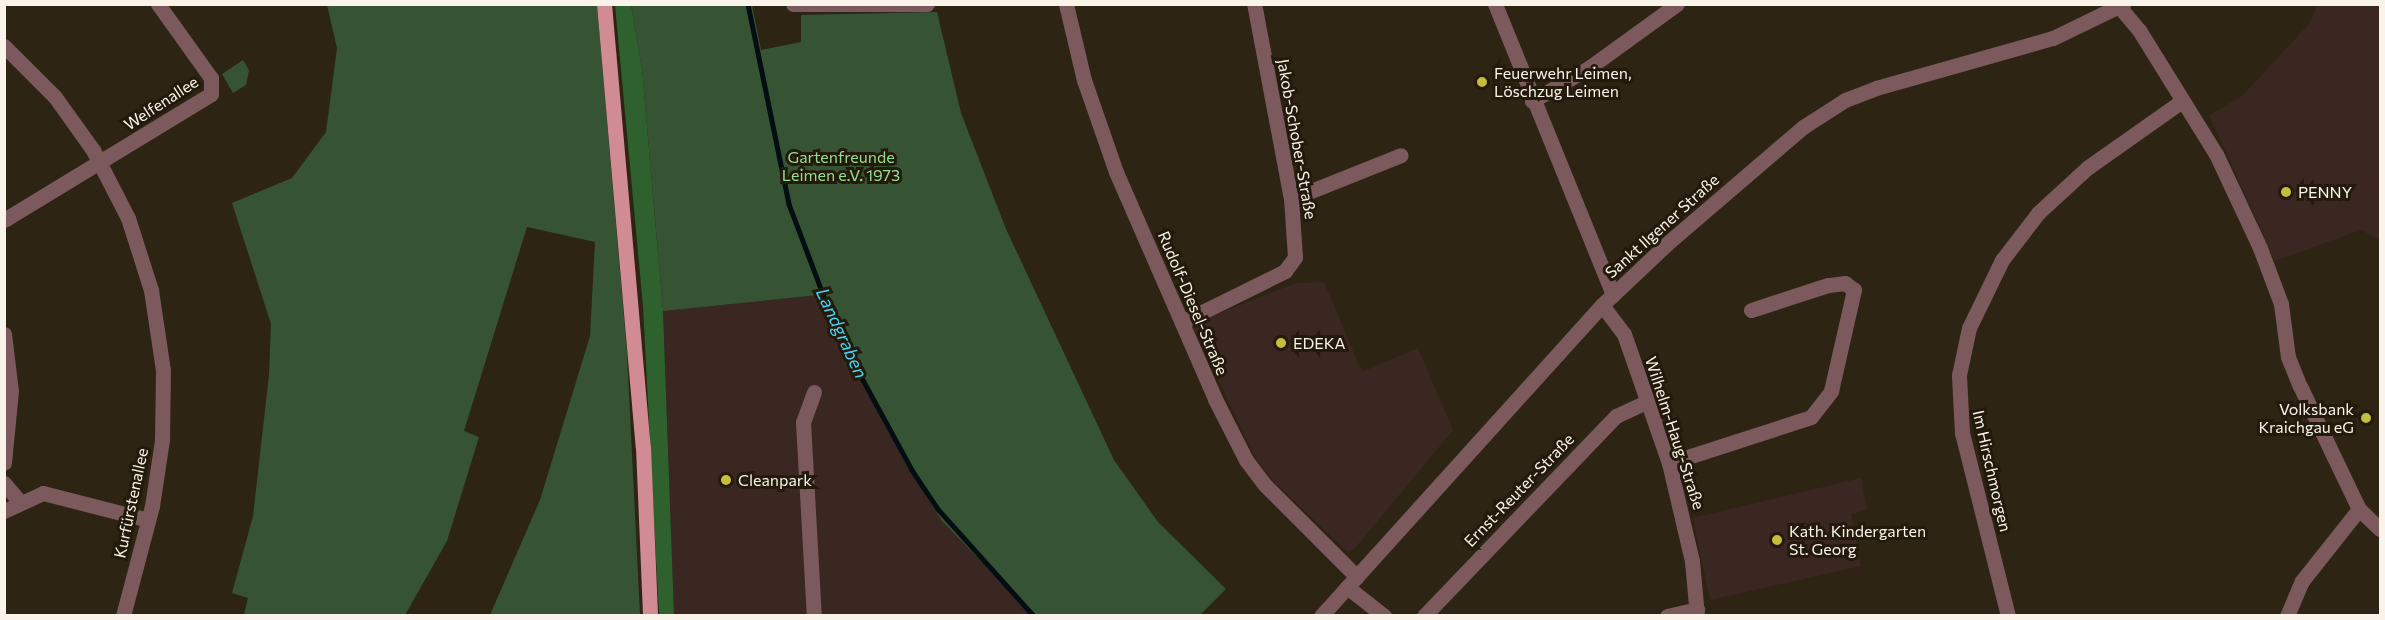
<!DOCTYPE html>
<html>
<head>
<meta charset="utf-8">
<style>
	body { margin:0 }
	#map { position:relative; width:2385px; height:620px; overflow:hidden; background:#2d2414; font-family:Commissioner,sans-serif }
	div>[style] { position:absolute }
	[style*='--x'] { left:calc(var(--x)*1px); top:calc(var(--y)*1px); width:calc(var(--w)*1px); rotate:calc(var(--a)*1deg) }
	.commercial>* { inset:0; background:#3a2722 }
	.education>* { inset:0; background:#3a2721 }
	.green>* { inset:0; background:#365334 }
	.forest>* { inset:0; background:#2e612d }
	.stream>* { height:4.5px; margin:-2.25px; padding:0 2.25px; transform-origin:2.25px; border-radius:2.25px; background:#030e12 }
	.minor>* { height:15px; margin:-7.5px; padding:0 7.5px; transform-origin:7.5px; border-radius:7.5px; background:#7b595c }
	.major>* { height:15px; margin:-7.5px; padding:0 7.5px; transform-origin:7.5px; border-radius:7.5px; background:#d08c92 }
	.dots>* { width:16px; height:16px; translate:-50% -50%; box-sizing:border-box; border:3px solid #231a0b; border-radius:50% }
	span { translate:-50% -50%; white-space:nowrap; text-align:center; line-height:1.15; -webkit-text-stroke:6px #231a0b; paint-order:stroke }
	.poi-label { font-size:16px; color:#f9f3e9 }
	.left { translate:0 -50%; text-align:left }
	.right { translate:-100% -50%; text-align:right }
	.street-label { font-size:16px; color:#f9f3e9 }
	.park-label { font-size:16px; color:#94dd91 }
	.water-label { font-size:18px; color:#44d5f7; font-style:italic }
	.frame { position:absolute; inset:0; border:6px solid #f9f3e9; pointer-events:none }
</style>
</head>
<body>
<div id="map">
	<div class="commercial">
		<i style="clip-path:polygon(2317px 5px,2380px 5px,2380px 240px,2361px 230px,2275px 261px,2209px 115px,2242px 96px,2310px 23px)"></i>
		<i style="clip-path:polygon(1324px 282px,1362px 372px,1418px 348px,1453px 430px,1356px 547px,1348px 552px,1273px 481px,1255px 457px,1192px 324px,1296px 283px)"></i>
		<i style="clip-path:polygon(819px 295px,906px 464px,942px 521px,1033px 615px,674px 615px,663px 311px)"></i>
	</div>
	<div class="education">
		<i style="clip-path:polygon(1861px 478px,1867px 510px,1851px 514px,1861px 566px,1710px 600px,1693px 518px)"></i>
	</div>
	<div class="green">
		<i style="clip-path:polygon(327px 5px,597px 5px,627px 353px,640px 615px,490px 615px,540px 500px,590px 336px,595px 242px,527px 227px,464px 431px,479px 437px,447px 541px,405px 615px,244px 615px,248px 598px,232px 593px,253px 516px,269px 375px,271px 324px,232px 203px,292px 178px,326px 132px,337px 48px)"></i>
		<i style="clip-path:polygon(631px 5px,752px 5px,761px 50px,801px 42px,801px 15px,937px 12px,961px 113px,1006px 229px,1114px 460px,1158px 522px,1226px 589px,1200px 615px,1033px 615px,942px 521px,906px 464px,819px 295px,663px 311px,642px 68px)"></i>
		<i style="clip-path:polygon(243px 60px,249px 70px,246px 85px,233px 93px,222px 74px)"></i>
	</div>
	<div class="forest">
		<i style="clip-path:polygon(615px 5px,631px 5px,642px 68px,663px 311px,674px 615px,659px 615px,643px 306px)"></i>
	</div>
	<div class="stream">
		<i style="--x:748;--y:4;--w:204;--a:78.4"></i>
		<i style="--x:789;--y:204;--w:139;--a:69.3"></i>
		<i style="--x:838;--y:334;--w:155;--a:61.4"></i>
		<i style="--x:912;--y:470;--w:47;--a:56.3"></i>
		<i style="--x:938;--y:509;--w:144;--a:48.1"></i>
	</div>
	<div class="minor">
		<i style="--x:793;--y:4;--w:134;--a:0"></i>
		<i style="--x:1066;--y:4;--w:78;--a:76.7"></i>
		<i style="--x:1084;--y:80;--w:97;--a:70.8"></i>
		<i style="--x:1116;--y:172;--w:248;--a:66.4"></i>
		<i style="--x:1215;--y:399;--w:68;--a:63.1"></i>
		<i style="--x:1246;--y:460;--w:31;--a:53"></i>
		<i style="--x:1265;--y:485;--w:130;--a:45"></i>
		<i style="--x:1495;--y:4;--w:314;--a:67.9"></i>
		<i style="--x:2117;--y:4;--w:34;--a:50"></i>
		<i style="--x:2139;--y:30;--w:146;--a:58.2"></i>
		<i style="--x:2216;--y:154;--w:104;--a:64.9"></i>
		<i style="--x:2260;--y:248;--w:60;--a:69.4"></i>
		<i style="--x:2281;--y:304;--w:53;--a:82.5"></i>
		<i style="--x:2288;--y:357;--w:31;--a:68"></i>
		<i style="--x:2300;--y:386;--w:136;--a:64.4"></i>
		<i style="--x:2359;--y:509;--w:29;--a:44"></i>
		<i style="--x:4;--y:46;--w:72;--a:45"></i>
		<i style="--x:55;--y:97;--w:65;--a:54.4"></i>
		<i style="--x:93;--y:150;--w:76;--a:62.8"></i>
		<i style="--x:128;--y:218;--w:76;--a:72.3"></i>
		<i style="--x:151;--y:290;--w:81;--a:81.5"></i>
		<i style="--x:163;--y:370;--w:70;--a:90.8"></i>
		<i style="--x:162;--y:440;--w:67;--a:98.6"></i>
		<i style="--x:152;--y:506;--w:114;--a:104.8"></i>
		<i style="--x:1532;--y:101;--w:67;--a:-30.4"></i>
		<i style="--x:1590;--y:67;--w:107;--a:-35.9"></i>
		<i style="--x:1291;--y:199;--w:118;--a:-21.8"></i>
		<i style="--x:4;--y:220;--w:242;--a:-31.3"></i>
		<i style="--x:211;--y:94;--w:16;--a:-90"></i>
		<i style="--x:211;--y:78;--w:91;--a:-125.6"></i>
		<i style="--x:1602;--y:305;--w:36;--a:53"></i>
		<i style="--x:1624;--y:334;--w:137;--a:70.8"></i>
		<i style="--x:1669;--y:463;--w:101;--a:76.8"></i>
		<i style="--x:1692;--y:561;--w:55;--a:84.8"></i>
		<i style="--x:1182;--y:322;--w:115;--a:-26.3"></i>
		<i style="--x:1285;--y:271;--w:17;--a:-54"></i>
		<i style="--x:1295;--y:257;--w:58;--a:-93.9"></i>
		<i style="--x:1291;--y:199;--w:198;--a:-100.7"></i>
		<i style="--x:4;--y:334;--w:57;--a:83"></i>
		<i style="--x:11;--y:391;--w:72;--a:95.6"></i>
		<i style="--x:814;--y:392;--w:32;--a:110"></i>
		<i style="--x:803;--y:422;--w:194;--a:86.8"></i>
		<i style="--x:1669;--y:463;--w:149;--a:-17.9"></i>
		<i style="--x:1811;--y:417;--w:33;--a:-52"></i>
		<i style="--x:1831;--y:391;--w:104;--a:-77.2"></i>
		<i style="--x:1854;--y:290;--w:11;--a:-142"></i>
		<i style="--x:1845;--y:283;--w:17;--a:173"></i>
		<i style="--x:1828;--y:285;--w:81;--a:162"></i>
		<i style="--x:4;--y:483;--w:25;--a:50"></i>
		<i style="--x:4;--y:511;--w:43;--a:-24.8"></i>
		<i style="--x:43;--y:493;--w:108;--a:14.4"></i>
		<i style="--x:1347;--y:587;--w:47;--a:38.1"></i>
		<i style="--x:1321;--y:616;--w:419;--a:-47.9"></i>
		<i style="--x:1602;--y:305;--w:93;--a:-43.3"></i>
		<i style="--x:1670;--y:241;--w:175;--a:-40.6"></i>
		<i style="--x:1803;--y:127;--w:50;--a:-32.7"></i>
		<i style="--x:1845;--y:100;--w:33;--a:-21"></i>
		<i style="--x:1876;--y:88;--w:184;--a:-15.8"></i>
		<i style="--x:2053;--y:38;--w:78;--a:-25.9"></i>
		<i style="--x:1424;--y:616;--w:277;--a:-46.2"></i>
		<i style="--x:1616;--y:416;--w:35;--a:-25"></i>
		<i style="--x:1667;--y:616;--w:31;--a:-13"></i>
		<i style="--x:2008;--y:616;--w:189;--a:-104.1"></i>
		<i style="--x:1962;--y:433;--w:58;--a:-93"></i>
		<i style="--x:1959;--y:375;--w:48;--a:-78"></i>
		<i style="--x:1969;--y:328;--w:76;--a:-64.1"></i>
		<i style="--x:2002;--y:260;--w:59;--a:-52.5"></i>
		<i style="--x:2038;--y:213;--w:67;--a:-42.6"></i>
		<i style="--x:2087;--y:168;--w:116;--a:-35.2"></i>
		<i style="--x:2287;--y:616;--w:38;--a:-67"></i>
		<i style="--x:2302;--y:581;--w:92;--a:-51.6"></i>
	</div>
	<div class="major">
		<i style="--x:604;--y:4;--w:445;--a:85"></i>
		<i style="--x:643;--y:447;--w:169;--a:87.6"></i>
	</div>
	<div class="dots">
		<i style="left:1482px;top:82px;background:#c4bd3e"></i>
		<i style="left:2286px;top:192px;background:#c4bd3e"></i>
		<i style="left:1281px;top:343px;background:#c4bd3e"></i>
		<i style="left:2366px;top:418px;background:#c4bd3e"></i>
		<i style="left:726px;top:480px;background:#c4bd3e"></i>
		<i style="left:1777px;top:540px;background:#c4bd3e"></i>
	</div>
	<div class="poi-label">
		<span class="left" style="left:1494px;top:82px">Feuerwehr Leimen,<br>Löschzug Leimen</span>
		<span class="left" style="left:2298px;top:192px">PENNY</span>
		<span class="left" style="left:1293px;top:343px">EDEKA</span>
		<span class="right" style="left:2354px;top:418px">Volksbank<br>Kraichgau eG</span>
		<span class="left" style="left:738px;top:480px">Cleanpark</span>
		<span class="left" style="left:1789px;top:540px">Kath. Kindergarten<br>St. Georg</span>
	</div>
	<div class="street-label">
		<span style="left:161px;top:103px;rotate:-33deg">Welfenallee</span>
		<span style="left:1297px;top:139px;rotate:80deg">Jakob-Schober-Straße</span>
		<span style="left:1662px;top:226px;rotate:-42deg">Sankt Ilgener Straße</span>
		<span style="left:1193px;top:303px;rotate:67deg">Rudolf-Diesel-Straße</span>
		<span style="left:1675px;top:433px;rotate:72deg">Wilhelm-Haug-Straße</span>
		<span style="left:1992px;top:471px;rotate:77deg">Im Hirschmorgen</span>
		<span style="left:1519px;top:490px;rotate:-46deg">Ernst-Reuter-Straße</span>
		<span style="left:131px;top:503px;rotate:-78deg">Kurfürstenallee</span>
	</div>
	<div class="park-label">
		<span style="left:841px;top:166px">Gartenfreunde<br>Leimen e.V. 1973</span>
	</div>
	<div class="water-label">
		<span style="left:842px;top:333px;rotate:65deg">Landgraben</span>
	</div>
	<div class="frame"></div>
</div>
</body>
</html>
